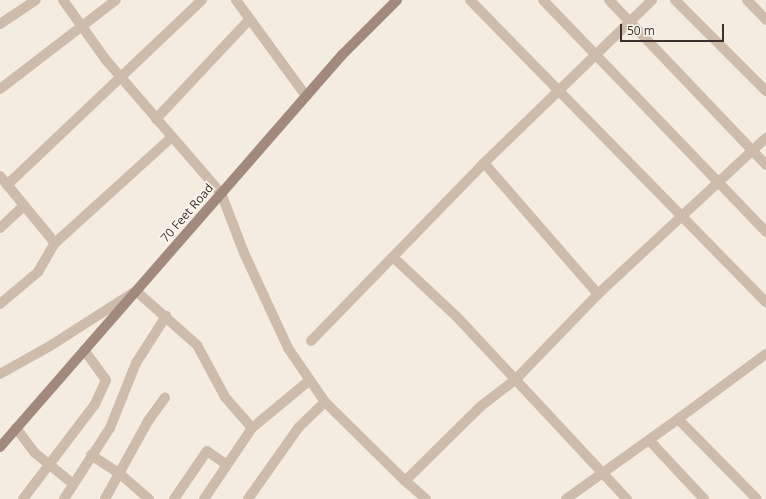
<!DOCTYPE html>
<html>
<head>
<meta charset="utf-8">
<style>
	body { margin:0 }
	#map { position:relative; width:766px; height:499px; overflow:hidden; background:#f4ebe1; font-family:"Open Sans",sans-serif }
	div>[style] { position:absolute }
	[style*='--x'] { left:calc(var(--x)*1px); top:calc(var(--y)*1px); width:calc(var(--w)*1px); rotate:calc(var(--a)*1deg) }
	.street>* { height:10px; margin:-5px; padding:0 5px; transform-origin:5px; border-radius:5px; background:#cdbbac }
	.secondary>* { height:10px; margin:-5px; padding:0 5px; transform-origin:5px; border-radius:5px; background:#a18a7d }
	span { translate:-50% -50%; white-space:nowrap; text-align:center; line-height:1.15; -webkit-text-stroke:4px #fbf5ee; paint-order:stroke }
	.street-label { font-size:12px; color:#3b302b }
	.scale { position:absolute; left:620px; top:24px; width:104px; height:18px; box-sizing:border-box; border:2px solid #3b302b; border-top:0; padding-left:5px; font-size:12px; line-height:14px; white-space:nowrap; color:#3b302b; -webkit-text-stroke:3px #fbf5ee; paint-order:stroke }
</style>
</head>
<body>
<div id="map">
	<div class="street">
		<i style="--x:63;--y:0;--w:74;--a:54.4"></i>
		<i style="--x:106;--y:60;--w:176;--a:49.2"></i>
		<i style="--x:221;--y:193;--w:64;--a:69"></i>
		<i style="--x:244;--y:253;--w:105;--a:65.1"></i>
		<i style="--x:288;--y:348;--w:65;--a:55.6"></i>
		<i style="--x:325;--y:402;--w:112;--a:44.6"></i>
		<i style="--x:236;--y:0;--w:119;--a:53.9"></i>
		<i style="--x:470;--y:0;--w:423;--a:45.6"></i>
		<i style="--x:543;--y:0;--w:322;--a:46.1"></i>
		<i style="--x:609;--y:0;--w:228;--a:46.4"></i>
		<i style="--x:675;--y:0;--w:129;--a:45"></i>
		<i style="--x:747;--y:0;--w:28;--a:46"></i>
		<i style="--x:0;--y:24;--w:43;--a:-33.7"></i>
		<i style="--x:0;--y:89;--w:146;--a:-37.5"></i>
		<i style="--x:156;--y:119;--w:137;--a:-46.8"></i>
		<i style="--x:484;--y:163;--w:174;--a:49"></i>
		<i style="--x:598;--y:294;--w:229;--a:-42.9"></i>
		<i style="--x:0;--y:176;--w:87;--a:50.6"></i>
		<i style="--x:55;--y:243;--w:158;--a:-42.2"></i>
		<i style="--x:7;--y:185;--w:269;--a:-43.5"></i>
		<i style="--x:0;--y:228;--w:33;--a:-43"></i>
		<i style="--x:393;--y:257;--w:89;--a:43.2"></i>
		<i style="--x:458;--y:318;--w:248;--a:47"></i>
		<i style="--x:0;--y:304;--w:50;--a:-40.1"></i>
		<i style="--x:38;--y:272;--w:34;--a:-60"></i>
		<i style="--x:311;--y:341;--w:248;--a:-45.8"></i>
		<i style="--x:484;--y:163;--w:234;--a:-44.1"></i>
		<i style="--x:0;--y:374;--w:57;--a:-29.2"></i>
		<i style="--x:50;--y:346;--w:102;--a:-32.6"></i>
		<i style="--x:136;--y:291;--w:81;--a:41.5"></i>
		<i style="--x:197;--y:345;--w:59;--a:61.7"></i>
		<i style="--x:225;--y:397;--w:41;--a:48.9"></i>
		<i style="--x:678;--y:419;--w:109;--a:-36.5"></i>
		<i style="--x:16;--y:428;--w:31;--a:53"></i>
		<i style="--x:35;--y:453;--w:49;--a:39.2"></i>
		<i style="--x:649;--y:440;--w:81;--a:47"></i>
		<i style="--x:91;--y:455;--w:33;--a:33"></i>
		<i style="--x:119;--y:473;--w:40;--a:41"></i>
		<i style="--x:23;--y:499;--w:119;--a:-52.8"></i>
		<i style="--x:95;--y:404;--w:26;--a:-65"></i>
		<i style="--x:106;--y:380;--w:37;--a:-126"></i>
		<i style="--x:64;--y:499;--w:85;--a:-57.1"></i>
		<i style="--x:110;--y:428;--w:70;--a:-68.2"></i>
		<i style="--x:136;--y:363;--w:56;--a:-57.4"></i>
		<i style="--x:105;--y:499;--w:89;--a:-61.1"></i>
		<i style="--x:148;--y:421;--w:29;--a:-54"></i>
		<i style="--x:174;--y:499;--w:58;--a:-55.5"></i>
		<i style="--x:207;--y:451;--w:24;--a:35"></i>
		<i style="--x:204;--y:499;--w:86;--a:-55.9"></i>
		<i style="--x:252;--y:428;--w:75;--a:-39.6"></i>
		<i style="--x:248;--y:499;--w:88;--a:-54.7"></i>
		<i style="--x:299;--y:427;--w:36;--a:-44"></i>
		<i style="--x:426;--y:499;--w:28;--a:-139"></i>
		<i style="--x:405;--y:481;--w:107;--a:-44.6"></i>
		<i style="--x:481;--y:406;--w:43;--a:-37.4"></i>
		<i style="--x:515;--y:380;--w:120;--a:-46"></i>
		<i style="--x:566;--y:499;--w:138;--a:-35.5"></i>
		<i style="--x:678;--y:419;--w:112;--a:45.4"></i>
	</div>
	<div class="secondary">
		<i style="--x:0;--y:447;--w:520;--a:-48.9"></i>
		<i style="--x:342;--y:55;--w:78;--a:-45"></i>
	</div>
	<div class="street-label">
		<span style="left:187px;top:213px;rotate:-49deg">70 Feet Road</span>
	</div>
	<div class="scale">50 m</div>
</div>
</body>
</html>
